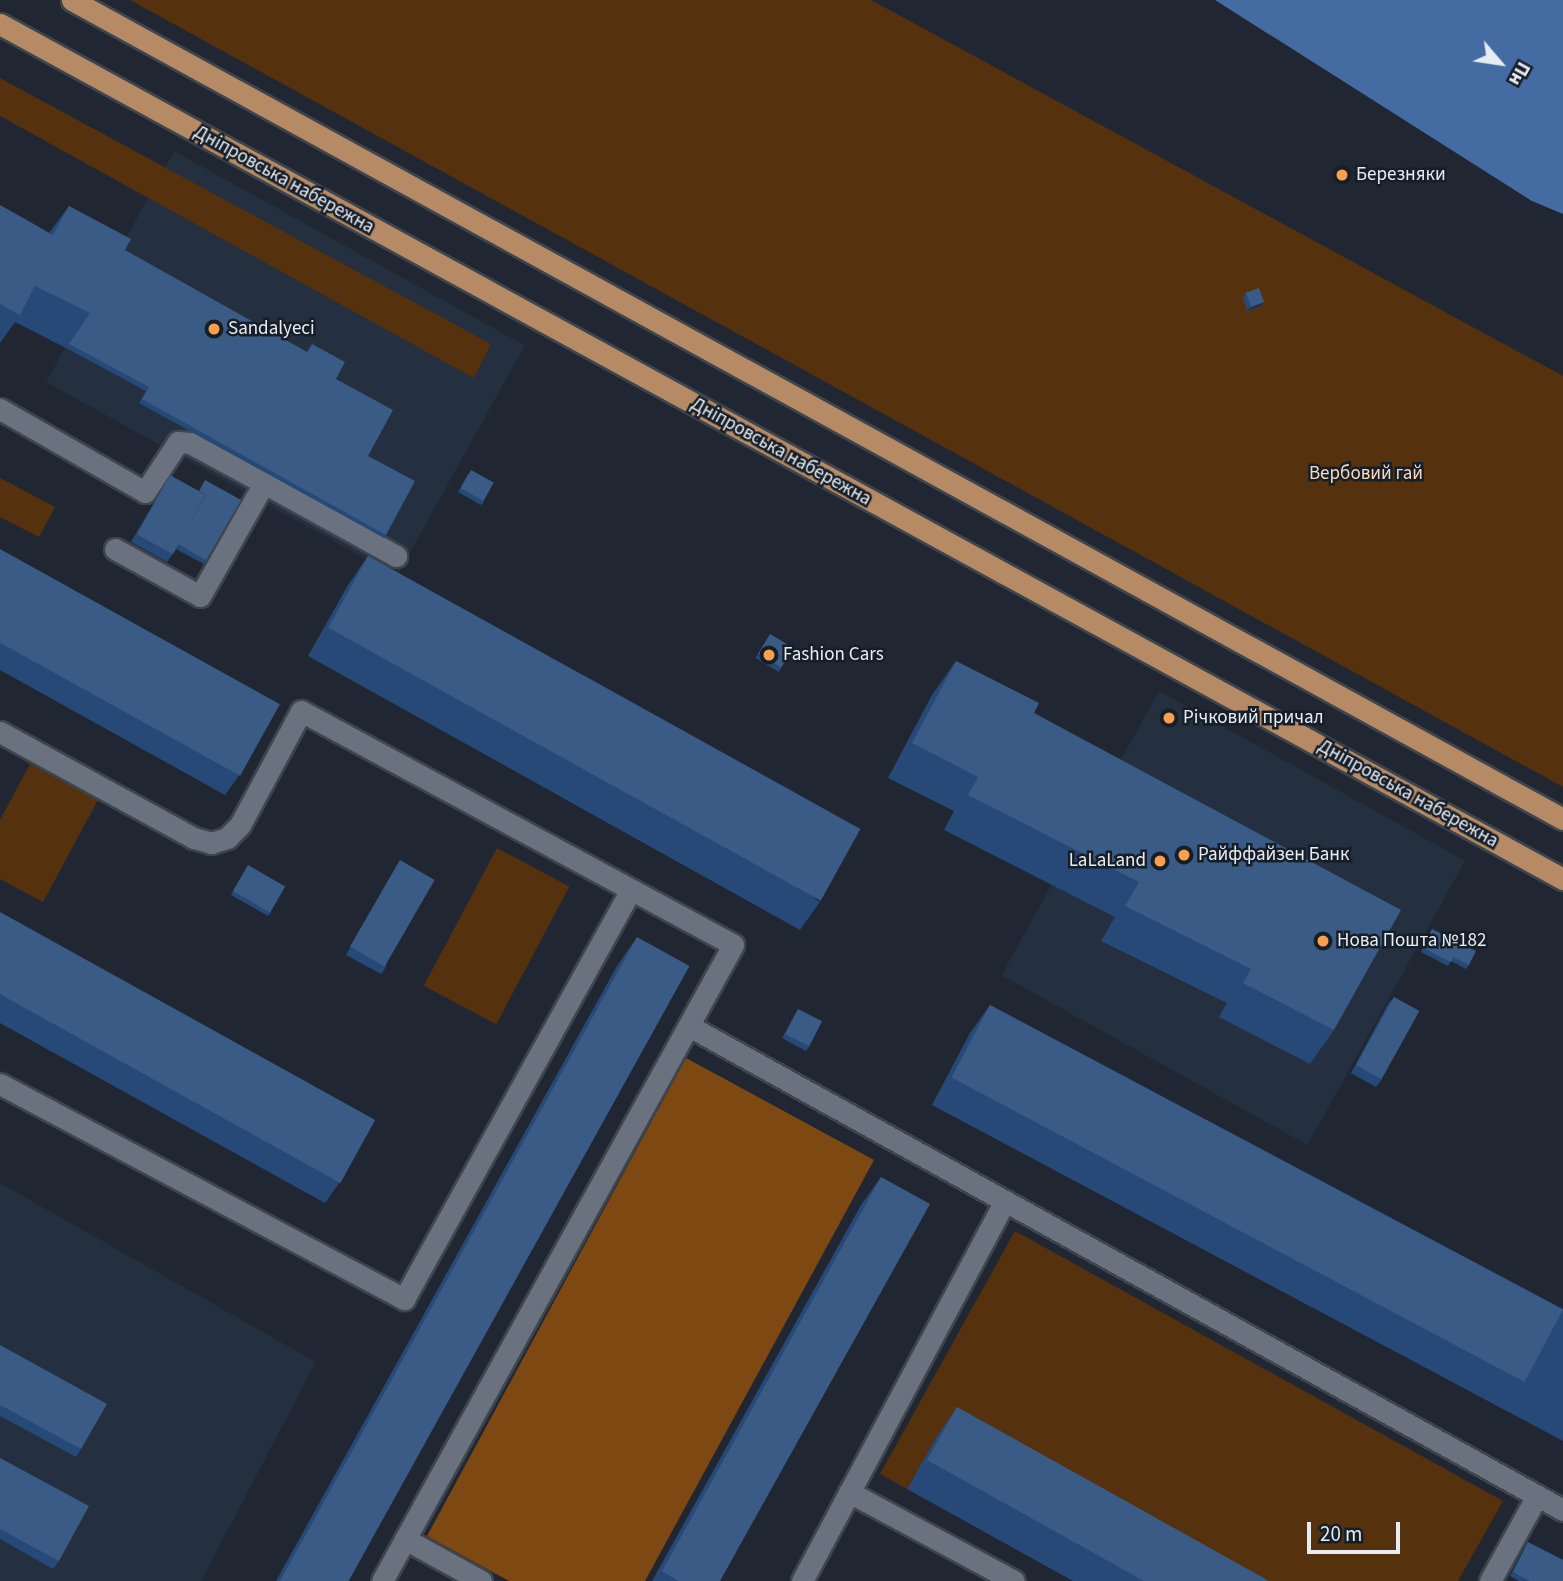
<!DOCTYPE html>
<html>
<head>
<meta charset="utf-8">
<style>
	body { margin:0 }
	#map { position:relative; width:1563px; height:1581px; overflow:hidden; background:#202732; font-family:"Source Sans 3",sans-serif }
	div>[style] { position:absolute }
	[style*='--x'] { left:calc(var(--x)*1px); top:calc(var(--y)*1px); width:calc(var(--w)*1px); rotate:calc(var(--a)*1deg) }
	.built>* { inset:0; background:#242f3f; transform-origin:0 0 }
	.green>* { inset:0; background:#55310e; transform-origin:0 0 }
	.forest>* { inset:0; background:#7d4812 }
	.water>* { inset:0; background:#456ca2 }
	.roads { filter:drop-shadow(2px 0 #3e454d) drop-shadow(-2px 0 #3e454d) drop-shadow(0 2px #3e454d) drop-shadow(0 -2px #3e454d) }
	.minor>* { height:21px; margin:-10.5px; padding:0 10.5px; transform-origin:10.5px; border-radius:10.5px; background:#69727e }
	.major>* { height:21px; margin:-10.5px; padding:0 10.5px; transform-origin:10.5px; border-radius:10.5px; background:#b68a64 }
	.wall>* { inset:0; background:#264978; transform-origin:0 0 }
	.shaded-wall>* { inset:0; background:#1b3457 }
	.building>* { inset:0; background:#3a5b85; transform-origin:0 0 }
	.dots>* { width:19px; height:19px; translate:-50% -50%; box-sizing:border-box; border:4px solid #161e28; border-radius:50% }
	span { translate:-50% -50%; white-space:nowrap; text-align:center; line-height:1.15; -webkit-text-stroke:5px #161e28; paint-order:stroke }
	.poi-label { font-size:19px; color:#e7ecf3 }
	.left { translate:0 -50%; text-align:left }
	.right { translate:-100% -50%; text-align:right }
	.street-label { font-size:19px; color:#e7ecf3 }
	.park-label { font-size:19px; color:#f9d8be }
	.north { position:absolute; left:1465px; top:28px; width:70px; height:70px; -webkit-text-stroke:5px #161e28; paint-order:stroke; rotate:119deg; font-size:19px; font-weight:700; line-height:28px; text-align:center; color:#e7ecf3 }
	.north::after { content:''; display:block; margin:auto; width:24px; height:32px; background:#e7ecf3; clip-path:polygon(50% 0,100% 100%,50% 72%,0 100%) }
	.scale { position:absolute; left:1307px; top:1522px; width:93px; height:32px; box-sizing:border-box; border:4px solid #e7ecf3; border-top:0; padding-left:9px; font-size:21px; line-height:24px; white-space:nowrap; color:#e7ecf3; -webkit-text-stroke:5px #161e28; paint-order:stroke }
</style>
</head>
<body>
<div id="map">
	<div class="built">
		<i style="left:174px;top:151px;width:401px;height:264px;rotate:29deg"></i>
		<i style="left:1159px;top:691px;width:350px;height:325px;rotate:29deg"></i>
		<i style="clip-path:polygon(0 1183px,316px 1362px,201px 1581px,0 1581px)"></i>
	</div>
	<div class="green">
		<i style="clip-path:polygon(130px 0,871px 0,1563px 376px,1563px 787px)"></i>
		<i style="clip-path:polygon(0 78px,491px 344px,474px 378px,0 116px)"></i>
		<i style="clip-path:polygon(0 478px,55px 507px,39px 537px,0 517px)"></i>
		<i style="clip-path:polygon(30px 764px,98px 800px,43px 902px,0 879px,0 820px)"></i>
		<i style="left:497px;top:848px;width:82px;height:156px;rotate:28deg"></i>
		<i style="clip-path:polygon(1015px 1231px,1503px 1501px,1458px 1581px,1198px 1581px,937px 1436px,907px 1489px,880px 1474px)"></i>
	</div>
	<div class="forest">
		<i style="clip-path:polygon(686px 1058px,874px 1160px,645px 1581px,509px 1581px,427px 1536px)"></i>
	</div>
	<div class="water">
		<i style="clip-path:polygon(1215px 0,1563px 0,1563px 214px,1532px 201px)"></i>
	</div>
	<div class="roads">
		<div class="minor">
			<i style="--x:0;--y:409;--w:167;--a:29.8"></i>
			<i style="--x:145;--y:492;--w:60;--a:-56.6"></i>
			<i style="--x:178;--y:442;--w:12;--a:5"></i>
			<i style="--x:190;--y:443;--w:84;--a:28.4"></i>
			<i style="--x:115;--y:549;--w:97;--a:28.9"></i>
			<i style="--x:200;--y:596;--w:130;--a:-60.5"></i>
			<i style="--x:264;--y:483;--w:151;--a:28.9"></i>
			<i style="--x:0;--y:732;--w:221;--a:28.7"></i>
			<i style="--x:194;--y:838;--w:18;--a:16"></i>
			<i style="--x:211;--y:843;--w:17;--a:-17"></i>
			<i style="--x:227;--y:838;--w:18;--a:-45"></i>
			<i style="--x:240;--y:825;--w:129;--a:-61.8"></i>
			<i style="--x:301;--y:711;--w:491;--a:28.4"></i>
			<i style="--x:733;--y:945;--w:726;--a:118.89"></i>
			<i style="--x:689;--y:1026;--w:999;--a:28.98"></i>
			<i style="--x:0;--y:1084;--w:458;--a:28"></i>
			<i style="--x:404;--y:1299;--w:468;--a:-61"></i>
			<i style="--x:849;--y:1492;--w:187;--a:28.3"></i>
			<i style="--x:405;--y:1539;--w:87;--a:28.9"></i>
			<i style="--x:802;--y:1581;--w:431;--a:-61.9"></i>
			<i style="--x:1490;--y:1581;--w:97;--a:-61.1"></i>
		</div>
		<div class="major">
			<i style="--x:72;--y:0;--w:1701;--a:28.78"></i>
			<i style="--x:0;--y:24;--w:1782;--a:28.68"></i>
		</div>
	</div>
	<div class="wall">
		<i style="clip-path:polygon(0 205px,49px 233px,69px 206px,125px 250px,336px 379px,368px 456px,386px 535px,384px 538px,139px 403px,146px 391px,66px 348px,15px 322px,0 343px)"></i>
		<i style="clip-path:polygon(1246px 293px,1261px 306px,1247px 311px,1243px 297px)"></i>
		<i style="clip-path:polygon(468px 474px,484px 502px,481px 505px,458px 492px)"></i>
		<i style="clip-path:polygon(170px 475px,206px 560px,204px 564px,176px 549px,167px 562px,131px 542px)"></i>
		<i style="clip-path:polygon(0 549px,245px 767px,225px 795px,0 670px)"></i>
		<i style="clip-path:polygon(368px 556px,820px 902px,800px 930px,308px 656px,348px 585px)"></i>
		<i style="left:770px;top:634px;width:27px;height:28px;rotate:31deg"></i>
		<i style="clip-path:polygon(956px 661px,1034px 713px,1334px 1030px,1310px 1064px,1219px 1017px,1227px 1003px,1101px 941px,1115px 917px,944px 830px,954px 811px,888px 778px,932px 695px)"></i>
		<i style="clip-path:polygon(400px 860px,386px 967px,381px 974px,346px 955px)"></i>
		<i style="clip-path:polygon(246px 869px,271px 912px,268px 916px,231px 895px)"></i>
		<i style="clip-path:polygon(0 912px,345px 1175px,325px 1203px,0 1023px)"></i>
		<i style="clip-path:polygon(1432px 929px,1469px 965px,1466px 969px,1451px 961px,1448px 966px,1421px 952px)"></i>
		<i style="clip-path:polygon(637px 937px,348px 1581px,276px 1581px,617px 966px)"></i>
		<i style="clip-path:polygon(1394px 997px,1382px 1079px,1376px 1087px,1351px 1073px,1388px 1004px)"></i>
		<i style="clip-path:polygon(990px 1005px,1563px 1309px,1563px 1441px,932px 1105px,970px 1033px)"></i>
		<i style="clip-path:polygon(798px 1009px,809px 1047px,806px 1051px,782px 1038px)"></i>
		<i style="clip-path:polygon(881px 1177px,720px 1581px,652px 1581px,861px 1205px)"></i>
		<i style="clip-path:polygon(0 1345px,81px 1449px,76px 1457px,0 1416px)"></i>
		<i style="clip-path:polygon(957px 1407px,1269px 1581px,1073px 1581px,907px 1489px,937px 1436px)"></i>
		<i style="clip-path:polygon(0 1458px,59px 1561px,53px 1569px,0 1539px)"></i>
		<i style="clip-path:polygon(1528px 1542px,1563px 1581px,1519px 1581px,1510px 1576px)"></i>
	</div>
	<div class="shaded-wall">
		<i style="clip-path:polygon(1264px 302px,1261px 306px,1247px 311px,1250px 307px)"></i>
	</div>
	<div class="building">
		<i style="clip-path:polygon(0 205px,53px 235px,69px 206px,131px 239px,90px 313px,35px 286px,20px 315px,0 304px)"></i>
		<i style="clip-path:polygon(125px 250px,307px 352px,312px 344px,345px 362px,336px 379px,393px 410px,368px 456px,415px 481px,386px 535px,142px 399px,149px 387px,69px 344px,90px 313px)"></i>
		<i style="left:1259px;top:288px;width:15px;height:14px;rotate:70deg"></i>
		<i style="left:471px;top:470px;width:26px;height:21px;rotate:29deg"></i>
		<i style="left:170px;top:475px;width:41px;height:68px;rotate:29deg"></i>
		<i style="clip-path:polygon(205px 480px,241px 500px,206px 560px,178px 544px,206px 495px,199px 491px)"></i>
		<i style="left:0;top:549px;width:320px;height:82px;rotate:29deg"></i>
		<i style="left:368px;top:556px;width:563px;height:82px;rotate:29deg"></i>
		<i style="left:770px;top:634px;width:27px;height:23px;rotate:31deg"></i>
		<i style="clip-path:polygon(956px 661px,1039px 703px,1034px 713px,1401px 910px,1334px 1030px,1243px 983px,1251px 969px,1125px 906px,1139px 882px,968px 795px,978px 777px,912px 743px)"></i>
		<i style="left:400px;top:860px;width:40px;height:100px;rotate:30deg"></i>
		<i style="left:248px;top:865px;width:43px;height:30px;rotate:30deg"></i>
		<i style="left:0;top:912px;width:429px;height:72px;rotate:29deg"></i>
		<i style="clip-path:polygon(1432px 929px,1476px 951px,1469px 965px,1453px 957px,1451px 962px,1423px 948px)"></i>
		<i style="left:637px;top:937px;width:60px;height:736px;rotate:29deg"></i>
		<i style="left:1394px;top:997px;width:29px;height:78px;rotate:29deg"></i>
		<i style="left:990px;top:1005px;width:649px;height:82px;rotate:28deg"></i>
		<i style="left:798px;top:1009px;width:27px;height:28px;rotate:27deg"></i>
		<i style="clip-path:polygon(881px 1177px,930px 1204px,720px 1581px,679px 1581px,662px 1571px)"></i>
		<i style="clip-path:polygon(0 1345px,107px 1404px,81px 1449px,0 1405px)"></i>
		<i style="clip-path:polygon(957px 1407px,1269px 1581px,1144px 1581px,927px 1460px)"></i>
		<i style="clip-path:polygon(0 1458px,89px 1506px,59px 1561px,0 1529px)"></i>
		<i style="clip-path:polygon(1528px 1542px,1563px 1560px,1563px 1581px,1530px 1581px,1513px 1572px)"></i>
	</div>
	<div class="dots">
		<i style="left:1342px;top:175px;background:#f9a04d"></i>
		<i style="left:214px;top:329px;background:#f9a04d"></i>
		<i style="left:769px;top:655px;background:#f9a04d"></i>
		<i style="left:1169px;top:718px;background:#f9a04d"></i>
		<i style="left:1184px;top:855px;background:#f9a04d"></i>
		<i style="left:1160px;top:861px;background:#f9a04d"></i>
		<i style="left:1323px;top:941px;background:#f9a04d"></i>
	</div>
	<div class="poi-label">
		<span class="left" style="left:1356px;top:175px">Березняки</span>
		<span class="left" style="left:228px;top:329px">Sandalyeci</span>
		<span class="left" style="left:783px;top:655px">Fashion Cars</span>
		<span class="left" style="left:1183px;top:718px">Річковий причал</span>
		<span class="left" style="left:1198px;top:855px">Райффайзен Банк</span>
		<span class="right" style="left:1146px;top:861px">LaLaLand</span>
		<span class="left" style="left:1337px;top:941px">Нова Пошта №182</span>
	</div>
	<div class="street-label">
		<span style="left:284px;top:180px;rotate:29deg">Дніпровська набережна</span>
		<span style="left:781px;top:452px;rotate:29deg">Дніпровська набережна</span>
		<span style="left:1408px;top:794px;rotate:29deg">Дніпровська набережна</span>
	</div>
	<div class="park-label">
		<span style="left:1366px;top:474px">Вербовий гай</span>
	</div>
	<div class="north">Пн</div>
	<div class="scale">20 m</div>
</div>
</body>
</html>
